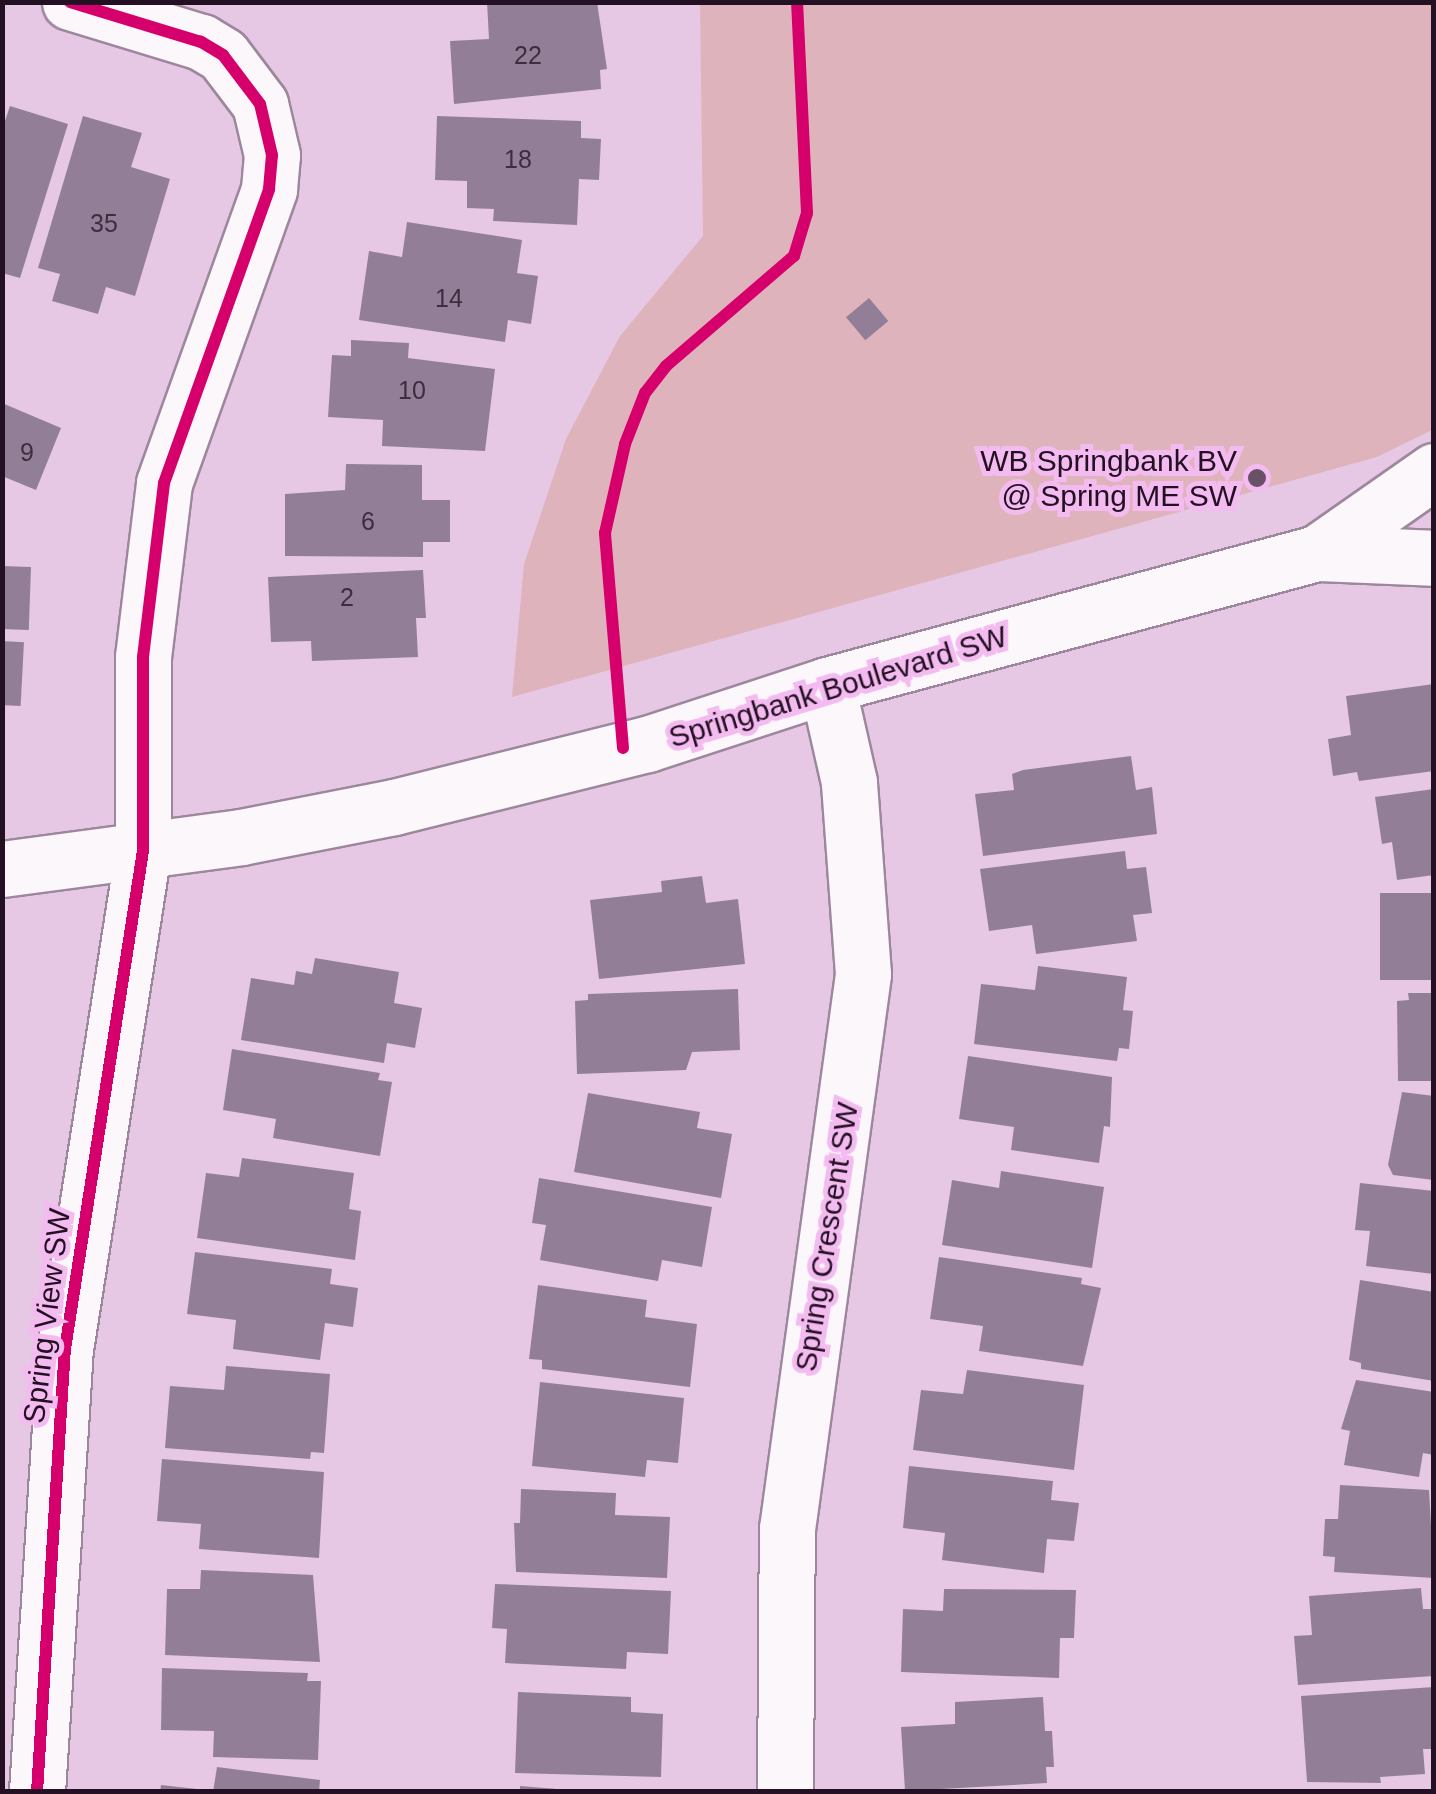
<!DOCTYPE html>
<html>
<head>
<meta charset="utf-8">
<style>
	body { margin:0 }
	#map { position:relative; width:1436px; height:1794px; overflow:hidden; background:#e6c8e5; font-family:Helvetica,sans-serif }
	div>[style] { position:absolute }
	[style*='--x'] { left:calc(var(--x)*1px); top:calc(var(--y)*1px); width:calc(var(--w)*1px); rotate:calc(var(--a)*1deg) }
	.green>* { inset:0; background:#dfb3bb }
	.building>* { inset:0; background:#927f97; transform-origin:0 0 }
	.roads { filter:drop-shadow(2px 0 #9d879c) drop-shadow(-2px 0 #9d879c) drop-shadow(0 2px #9d879c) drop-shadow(0 -2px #9d879c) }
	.minor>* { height:55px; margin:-27.5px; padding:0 27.5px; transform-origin:27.5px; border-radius:27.5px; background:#fbf7fb }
	.cycleway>* { height:12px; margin:-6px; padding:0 6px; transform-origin:6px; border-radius:6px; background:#d6006c }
	.dots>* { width:28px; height:28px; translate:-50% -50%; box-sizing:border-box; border:5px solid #f3bbf0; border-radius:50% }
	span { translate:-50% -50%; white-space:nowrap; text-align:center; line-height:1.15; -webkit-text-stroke:10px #f3bbf0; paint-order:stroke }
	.number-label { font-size:25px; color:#402c40 }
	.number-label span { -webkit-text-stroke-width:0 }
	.poi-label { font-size:30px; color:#241023 }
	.right { translate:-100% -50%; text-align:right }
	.street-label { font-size:30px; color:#241023 }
	.frame { position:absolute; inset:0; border:5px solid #241023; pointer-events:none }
</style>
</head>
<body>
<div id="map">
	<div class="green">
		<i style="clip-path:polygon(700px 3px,1433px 3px,1434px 429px,1377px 457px,512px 697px,524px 564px,566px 439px,620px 336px,703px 236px)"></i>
	</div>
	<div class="building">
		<i style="clip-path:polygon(487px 2px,597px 2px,607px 69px,600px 70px,601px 89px,454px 104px,450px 41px,489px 39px)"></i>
		<i style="clip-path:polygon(10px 106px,68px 124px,20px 278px,2px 273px,2px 130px)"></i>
		<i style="clip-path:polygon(83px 116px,142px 133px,131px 167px,170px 179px,135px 296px,106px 287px,98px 314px,52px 301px,60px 274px,38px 268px)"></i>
		<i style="clip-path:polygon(437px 116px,581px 121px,581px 138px,601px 139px,599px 180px,579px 179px,577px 225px,493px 221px,494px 209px,467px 208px,467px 181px,435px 180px)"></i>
		<i style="clip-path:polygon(407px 222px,522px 240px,517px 273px,538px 276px,531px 324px,508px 320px,505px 342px,359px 320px,369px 251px,402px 257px)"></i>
		<i style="left:869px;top:298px;width:30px;height:30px;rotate:50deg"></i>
		<i style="clip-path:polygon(351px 340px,409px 343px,408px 358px,495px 369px,485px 451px,382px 446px,383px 420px,328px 417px,332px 355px,351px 356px)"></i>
		<i style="clip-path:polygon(2px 403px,61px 428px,36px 490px,2px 476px)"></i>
		<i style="clip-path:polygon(346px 464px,422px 465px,422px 500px,450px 500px,450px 542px,423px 542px,423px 557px,285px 556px,285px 494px,345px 490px)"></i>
		<i style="left:2px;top:566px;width:29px;height:63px;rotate:2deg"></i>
		<i style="clip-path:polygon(423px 570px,426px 618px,416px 618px,418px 657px,312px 661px,311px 641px,271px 642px,268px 577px)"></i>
		<i style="left:2px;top:641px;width:22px;height:64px;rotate:3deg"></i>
		<i style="clip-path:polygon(1434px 684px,1434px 771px,1359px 781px,1357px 772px,1333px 776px,1328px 739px,1351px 735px,1346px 696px)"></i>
		<i style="clip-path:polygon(1131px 756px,1136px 790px,1152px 787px,1157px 834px,983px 856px,975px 794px,1014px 790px,1012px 774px,1023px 770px)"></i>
		<i style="clip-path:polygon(1434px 789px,1434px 875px,1397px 880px,1392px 842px,1382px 844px,1375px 797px)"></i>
		<i style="clip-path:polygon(1125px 851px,1127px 869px,1146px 867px,1152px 913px,1133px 915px,1137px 941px,1036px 954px,1032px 925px,989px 931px,980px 869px)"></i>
		<i style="clip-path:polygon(702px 876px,706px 903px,738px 899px,745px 964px,599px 979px,590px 900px,662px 892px,661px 881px)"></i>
		<i style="left:1434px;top:893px;width:87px;height:54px;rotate:90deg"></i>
		<i style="clip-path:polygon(315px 958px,399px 972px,394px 1003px,422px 1008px,415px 1048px,387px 1043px,384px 1063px,241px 1040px,251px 978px,294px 985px,296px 971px,312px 974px)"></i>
		<i style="clip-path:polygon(1038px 966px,1127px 977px,1123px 1010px,1133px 1011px,1129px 1049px,1119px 1048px,1117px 1061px,974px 1044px,981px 984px,1035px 990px)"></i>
		<i style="clip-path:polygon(738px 989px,740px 1050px,692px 1052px,686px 1070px,577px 1074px,575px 1001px,588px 1000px,588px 994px)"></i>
		<i style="clip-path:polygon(1408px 993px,1434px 993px,1434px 1081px,1398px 1081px,1397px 1001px,1409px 1000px)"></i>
		<i style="clip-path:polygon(232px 1049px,380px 1073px,378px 1080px,392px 1082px,380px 1156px,273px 1138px,276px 1119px,223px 1110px)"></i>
		<i style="clip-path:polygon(968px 1056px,1112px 1077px,1110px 1127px,1104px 1126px,1099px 1163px,1011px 1150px,1014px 1127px,959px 1119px)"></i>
		<i style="clip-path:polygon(1402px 1092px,1434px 1096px,1434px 1180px,1393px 1175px,1388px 1165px)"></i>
		<i style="clip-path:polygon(588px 1093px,700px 1112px,697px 1128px,732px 1134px,721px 1198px,574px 1172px)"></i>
		<i style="clip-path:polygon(242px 1158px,354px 1173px,349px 1209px,361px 1211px,355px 1260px,197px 1238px,206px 1173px,239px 1177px)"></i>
		<i style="clip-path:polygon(1001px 1171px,1104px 1187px,1092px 1268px,942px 1245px,952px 1180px,999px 1188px)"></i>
		<i style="clip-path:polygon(539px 1178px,712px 1207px,702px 1267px,662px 1260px,658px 1281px,540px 1260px,546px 1225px,532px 1223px)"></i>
		<i style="clip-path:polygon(1360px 1183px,1434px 1191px,1434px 1274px,1366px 1266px,1370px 1231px,1355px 1230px)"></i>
		<i style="clip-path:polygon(195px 1252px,332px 1269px,330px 1284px,358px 1288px,353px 1327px,325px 1323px,320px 1360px,233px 1349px,236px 1320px,187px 1314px)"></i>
		<i style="clip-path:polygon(939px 1257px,1082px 1278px,1081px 1284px,1101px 1288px,1083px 1366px,979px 1351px,983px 1326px,930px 1319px)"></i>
		<i style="clip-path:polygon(1360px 1280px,1434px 1292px,1434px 1381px,1361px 1369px,1361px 1363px,1349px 1360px)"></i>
		<i style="clip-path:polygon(538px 1285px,647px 1300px,645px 1317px,697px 1324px,690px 1387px,542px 1369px,542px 1360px,529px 1359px)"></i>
		<i style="clip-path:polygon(226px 1366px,330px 1374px,324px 1453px,311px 1452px,310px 1459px,165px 1448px,170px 1386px,224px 1390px)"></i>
		<i style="clip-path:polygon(967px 1370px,1084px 1385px,1074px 1470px,913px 1450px,921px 1390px,963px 1394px)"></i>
		<i style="clip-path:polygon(1356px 1380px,1434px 1392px,1434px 1455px,1423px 1453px,1419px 1477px,1344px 1465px,1350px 1431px,1341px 1429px)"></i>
		<i style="clip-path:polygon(540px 1382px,684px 1398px,678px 1463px,647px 1460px,645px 1477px,532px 1466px)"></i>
		<i style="clip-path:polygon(162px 1459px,324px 1472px,319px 1558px,199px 1549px,201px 1524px,157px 1521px)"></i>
		<i style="clip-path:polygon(909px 1466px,1053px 1481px,1051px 1500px,1079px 1503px,1074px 1541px,1047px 1539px,1044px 1573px,942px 1560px,945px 1533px,903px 1528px)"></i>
		<i style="clip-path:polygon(1340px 1485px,1429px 1490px,1434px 1578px,1334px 1572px,1335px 1557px,1323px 1556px,1325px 1519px,1338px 1519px)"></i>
		<i style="clip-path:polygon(521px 1489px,616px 1493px,615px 1515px,670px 1517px,667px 1578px,516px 1572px,514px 1523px,520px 1523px)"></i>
		<i style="clip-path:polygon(201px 1570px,313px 1575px,320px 1662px,165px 1655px,167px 1589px,200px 1589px)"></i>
		<i style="clip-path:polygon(495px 1584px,671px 1591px,668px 1654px,627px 1652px,626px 1669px,505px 1663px,507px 1629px,492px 1628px)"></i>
		<i style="clip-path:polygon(1421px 1588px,1423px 1609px,1434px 1609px,1434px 1676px,1298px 1685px,1294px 1636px,1312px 1635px,1309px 1596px)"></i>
		<i style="clip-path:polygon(944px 1589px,1076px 1590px,1074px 1638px,1060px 1638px,1059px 1678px,901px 1672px,903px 1609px,943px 1611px)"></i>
		<i style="clip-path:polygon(162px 1668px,308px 1673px,307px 1681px,321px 1681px,318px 1760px,213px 1757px,214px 1731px,161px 1730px)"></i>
		<i style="clip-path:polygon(1434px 1687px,1434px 1749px,1423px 1749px,1425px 1774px,1380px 1777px,1381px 1783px,1307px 1782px,1301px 1696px)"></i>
		<i style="clip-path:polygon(518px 1692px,631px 1697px,631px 1712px,663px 1714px,661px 1777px,515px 1773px)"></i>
		<i style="clip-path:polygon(1043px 1697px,1045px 1731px,1052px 1731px,1054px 1767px,1046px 1767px,1047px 1783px,905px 1791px,901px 1727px,955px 1724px,955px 1702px)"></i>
		<i style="clip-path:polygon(217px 1767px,320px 1780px,319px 1792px,213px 1792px)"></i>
		<i style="clip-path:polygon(161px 1785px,197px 1789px,197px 1792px,160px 1792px)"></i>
		<i style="clip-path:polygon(520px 1786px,557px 1789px,557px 1792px,520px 1792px)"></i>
	</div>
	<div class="roads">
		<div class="minor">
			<i style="--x:1317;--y:553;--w:143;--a:-35"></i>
			<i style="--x:2;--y:869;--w:241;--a:-7.6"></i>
			<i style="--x:241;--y:837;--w:156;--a:-11.1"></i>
			<i style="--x:394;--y:807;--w:261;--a:-14"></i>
			<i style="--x:647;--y:744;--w:189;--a:-18.1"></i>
			<i style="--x:827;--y:685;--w:507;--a:-15.08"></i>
			<i style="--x:1317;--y:553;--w:117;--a:2.4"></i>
			<i style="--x:37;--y:1792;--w:444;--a:-86.4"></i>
			<i style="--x:65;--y:1349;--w:504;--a:-81.1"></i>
			<i style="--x:143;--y:851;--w:194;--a:-90"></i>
			<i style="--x:143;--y:657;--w:175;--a:-83.1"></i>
			<i style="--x:164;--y:483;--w:312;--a:-70.3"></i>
			<i style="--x:269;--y:189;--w:34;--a:-85"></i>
			<i style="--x:272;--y:155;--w:52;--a:-103.2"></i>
			<i style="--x:260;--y:104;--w:61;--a:-127.1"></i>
			<i style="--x:223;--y:55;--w:26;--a:-149"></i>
			<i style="--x:201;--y:42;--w:137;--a:-163"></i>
			<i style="--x:785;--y:1792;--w:263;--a:-89.6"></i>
			<i style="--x:787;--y:1529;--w:560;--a:-82.2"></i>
			<i style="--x:863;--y:974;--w:193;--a:-94.2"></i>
			<i style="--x:849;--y:782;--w:99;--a:-102.8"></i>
		</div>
	</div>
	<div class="cycleway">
		<i style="--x:623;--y:748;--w:216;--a:-94.8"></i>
		<i style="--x:605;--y:533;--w:91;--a:-77.3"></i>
		<i style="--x:625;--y:444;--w:55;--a:-68.6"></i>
		<i style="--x:645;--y:393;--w:34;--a:-52"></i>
		<i style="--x:666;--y:366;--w:169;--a:-40.7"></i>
		<i style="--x:794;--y:256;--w:45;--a:-73.2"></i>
		<i style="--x:807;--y:213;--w:211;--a:-92.7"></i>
		<i style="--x:37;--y:1792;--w:444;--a:-86.4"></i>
		<i style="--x:65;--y:1349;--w:504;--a:-81.1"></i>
		<i style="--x:143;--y:851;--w:194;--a:-90"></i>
		<i style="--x:143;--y:657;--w:175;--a:-83.1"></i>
		<i style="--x:164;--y:483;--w:312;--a:-70.3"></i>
		<i style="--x:269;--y:189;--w:34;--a:-85"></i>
		<i style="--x:272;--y:155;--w:52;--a:-103.2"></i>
		<i style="--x:260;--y:104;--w:61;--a:-127.1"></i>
		<i style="--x:223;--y:55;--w:26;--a:-149"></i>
		<i style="--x:201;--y:42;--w:137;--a:-163"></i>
	</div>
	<div class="dots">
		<i style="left:1257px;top:478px;background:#685067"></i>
	</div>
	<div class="number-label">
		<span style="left:528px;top:55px">22</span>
		<span style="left:518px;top:159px">18</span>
		<span style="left:104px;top:223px">35</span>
		<span style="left:449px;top:298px">14</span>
		<span style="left:412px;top:390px">10</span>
		<span style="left:27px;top:452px">9</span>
		<span style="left:368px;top:521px">6</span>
		<span style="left:347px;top:597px">2</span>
	</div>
	<div class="poi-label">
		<span class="right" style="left:1237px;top:478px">WB Springbank BV<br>@ Spring ME SW</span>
	</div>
	<div class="street-label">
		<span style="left:838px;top:687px;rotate:-17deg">Springbank Boulevard SW</span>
		<span style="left:827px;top:1237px;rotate:-81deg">Spring Crescent SW</span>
		<span style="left:47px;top:1316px;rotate:-83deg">Spring View SW</span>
	</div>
	<div class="frame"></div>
</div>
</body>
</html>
